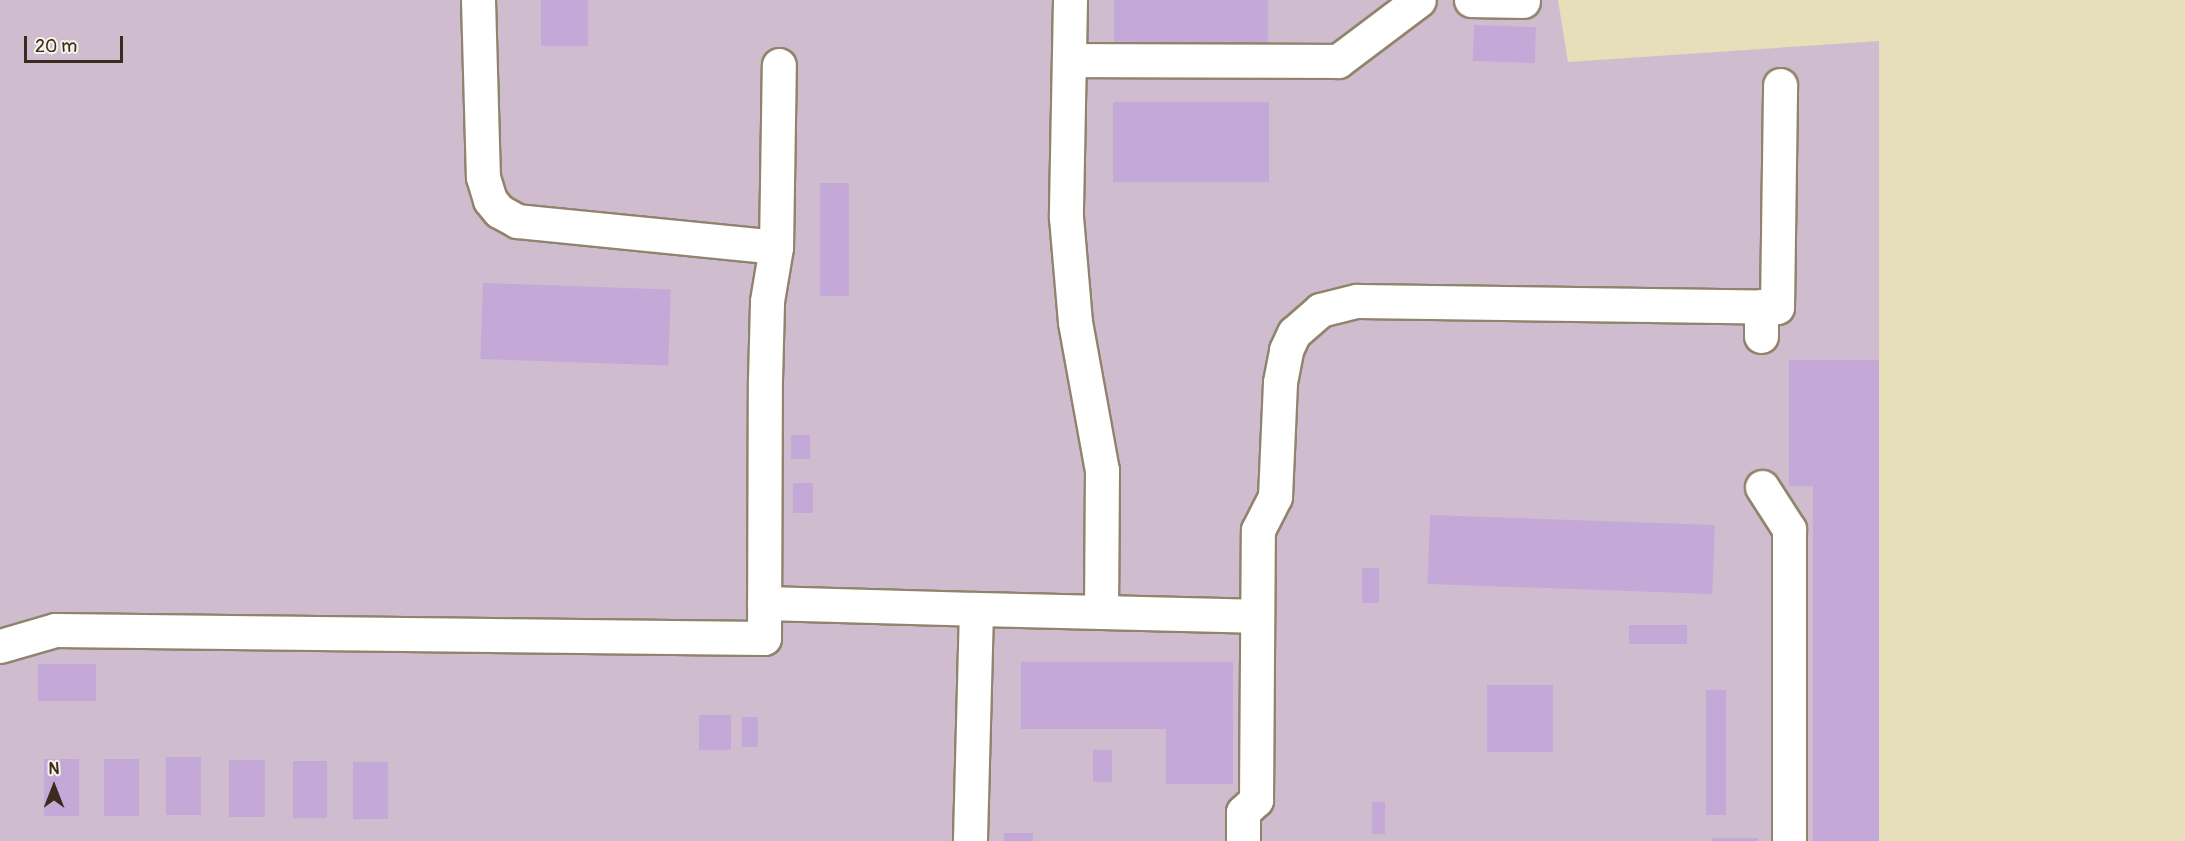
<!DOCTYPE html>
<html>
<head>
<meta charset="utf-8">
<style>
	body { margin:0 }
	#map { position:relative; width:2185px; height:841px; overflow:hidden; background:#e6dfba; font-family:Pangolin,sans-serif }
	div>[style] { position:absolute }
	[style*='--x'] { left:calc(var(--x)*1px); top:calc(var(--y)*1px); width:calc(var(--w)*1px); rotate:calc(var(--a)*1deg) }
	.industrial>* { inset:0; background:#cfbdcf }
	.building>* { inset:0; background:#c4a9d8; transform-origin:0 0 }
	.roads { filter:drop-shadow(2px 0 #90846c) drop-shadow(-2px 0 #90846c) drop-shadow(0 2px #90846c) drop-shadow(0 -2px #90846c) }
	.minor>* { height:33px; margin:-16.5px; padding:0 16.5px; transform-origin:16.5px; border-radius:16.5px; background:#fff }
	span { translate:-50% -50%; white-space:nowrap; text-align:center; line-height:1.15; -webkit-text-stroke:4.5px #f7f3e8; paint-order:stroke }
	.north { position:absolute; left:24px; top:757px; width:60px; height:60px; -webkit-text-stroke:4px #f7f3e8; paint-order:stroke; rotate:0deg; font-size:16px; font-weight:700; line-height:24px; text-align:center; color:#3b2a1e }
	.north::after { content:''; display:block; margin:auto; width:21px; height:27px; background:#3b2a1e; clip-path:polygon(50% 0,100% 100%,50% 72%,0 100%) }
	.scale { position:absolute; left:24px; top:36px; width:99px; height:27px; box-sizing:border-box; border:3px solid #3b2a1e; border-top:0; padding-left:8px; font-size:18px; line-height:21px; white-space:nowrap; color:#3b2a1e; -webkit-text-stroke:4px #f7f3e8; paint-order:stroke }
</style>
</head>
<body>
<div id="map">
	<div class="industrial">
		<i style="clip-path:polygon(0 0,1558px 0,1568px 62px,1879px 41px,1879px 841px,0 841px)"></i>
	</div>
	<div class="building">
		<i style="left:541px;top:0;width:47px;height:46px"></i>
		<i style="left:1114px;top:0;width:154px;height:45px"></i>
		<i style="left:1474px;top:25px;width:62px;height:36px;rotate:2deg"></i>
		<i style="left:1113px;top:102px;width:156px;height:80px"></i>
		<i style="left:820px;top:183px;width:29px;height:113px"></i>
		<i style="left:483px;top:283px;width:188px;height:76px;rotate:2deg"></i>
		<i style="clip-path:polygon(1789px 360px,1879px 360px,1879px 841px,1813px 841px,1813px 486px,1789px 486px)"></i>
		<i style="left:791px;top:435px;width:19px;height:24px"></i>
		<i style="left:793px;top:483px;width:20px;height:30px"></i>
		<i style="left:1430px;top:515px;width:285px;height:69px;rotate:2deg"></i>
		<i style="left:1362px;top:568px;width:17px;height:35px"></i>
		<i style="left:1629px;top:625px;width:58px;height:19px"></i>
		<i style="clip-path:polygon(1021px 662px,1233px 662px,1233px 784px,1166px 784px,1166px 729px,1021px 729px)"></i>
		<i style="left:96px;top:664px;width:37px;height:58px;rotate:90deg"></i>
		<i style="left:1487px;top:685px;width:66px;height:67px"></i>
		<i style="left:1706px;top:690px;width:20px;height:125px"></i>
		<i style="left:699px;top:715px;width:32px;height:35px"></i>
		<i style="left:742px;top:717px;width:16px;height:30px"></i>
		<i style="left:1093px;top:750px;width:19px;height:32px"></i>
		<i style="left:166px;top:757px;width:35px;height:58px"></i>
		<i style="left:44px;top:759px;width:35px;height:57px"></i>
		<i style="left:104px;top:759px;width:35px;height:57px"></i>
		<i style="left:229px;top:760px;width:36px;height:57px"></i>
		<i style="left:293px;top:761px;width:34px;height:57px"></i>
		<i style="left:353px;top:762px;width:35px;height:57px"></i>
		<i style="left:1372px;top:802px;width:13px;height:32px"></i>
		<i style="left:1004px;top:833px;width:29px;height:8px"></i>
		<i style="left:1712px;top:838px;width:46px;height:3px"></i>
	</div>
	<div class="roads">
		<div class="minor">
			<i style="--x:478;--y:0;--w:177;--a:88.4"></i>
			<i style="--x:483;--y:177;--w:24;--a:73"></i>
			<i style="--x:490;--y:200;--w:14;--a:51"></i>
			<i style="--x:499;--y:211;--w:21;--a:29"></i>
			<i style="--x:517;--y:221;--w:260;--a:5.7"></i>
			<i style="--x:1070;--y:0;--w:217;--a:91.1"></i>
			<i style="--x:1066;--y:217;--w:105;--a:85.1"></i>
			<i style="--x:1075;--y:322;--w:150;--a:79.7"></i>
			<i style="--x:1102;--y:470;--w:142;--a:90.4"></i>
			<i style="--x:1471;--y:0;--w:52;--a:1.1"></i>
			<i style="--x:1069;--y:60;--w:269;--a:0.2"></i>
			<i style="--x:1338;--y:61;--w:101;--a:-37"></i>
			<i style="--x:1761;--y:306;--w:30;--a:90"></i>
			<i style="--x:1762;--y:487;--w:50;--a:57.3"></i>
			<i style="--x:1789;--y:529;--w:312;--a:90"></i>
			<i style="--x:764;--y:603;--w:212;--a:1.6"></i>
			<i style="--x:976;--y:609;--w:232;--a:91.5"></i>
			<i style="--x:976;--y:609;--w:281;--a:1.4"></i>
			<i style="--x:0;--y:646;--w:57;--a:-16.2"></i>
			<i style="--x:55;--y:630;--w:709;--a:0.65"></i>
			<i style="--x:764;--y:638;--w:258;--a:-89.8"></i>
			<i style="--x:765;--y:380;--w:79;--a:-88.5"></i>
			<i style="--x:767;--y:301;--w:55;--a:-80.5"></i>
			<i style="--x:776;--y:247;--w:182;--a:-89.1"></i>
			<i style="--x:1243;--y:841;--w:29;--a:-90"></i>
			<i style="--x:1243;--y:812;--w:18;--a:-43"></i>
			<i style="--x:1256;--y:800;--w:270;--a:-89.6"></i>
			<i style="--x:1258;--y:530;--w:37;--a:-63"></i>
			<i style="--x:1275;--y:497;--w:115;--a:-87.5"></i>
			<i style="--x:1280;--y:382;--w:33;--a:-79"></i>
			<i style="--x:1286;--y:350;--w:19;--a:-65"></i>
			<i style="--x:1294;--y:333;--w:35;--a:-41"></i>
			<i style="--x:1320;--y:310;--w:38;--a:-14"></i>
			<i style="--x:1357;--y:301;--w:420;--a:0.8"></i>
			<i style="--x:1777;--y:307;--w:222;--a:-89.2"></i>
		</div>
	</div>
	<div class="north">N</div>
	<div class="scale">20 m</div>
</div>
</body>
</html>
